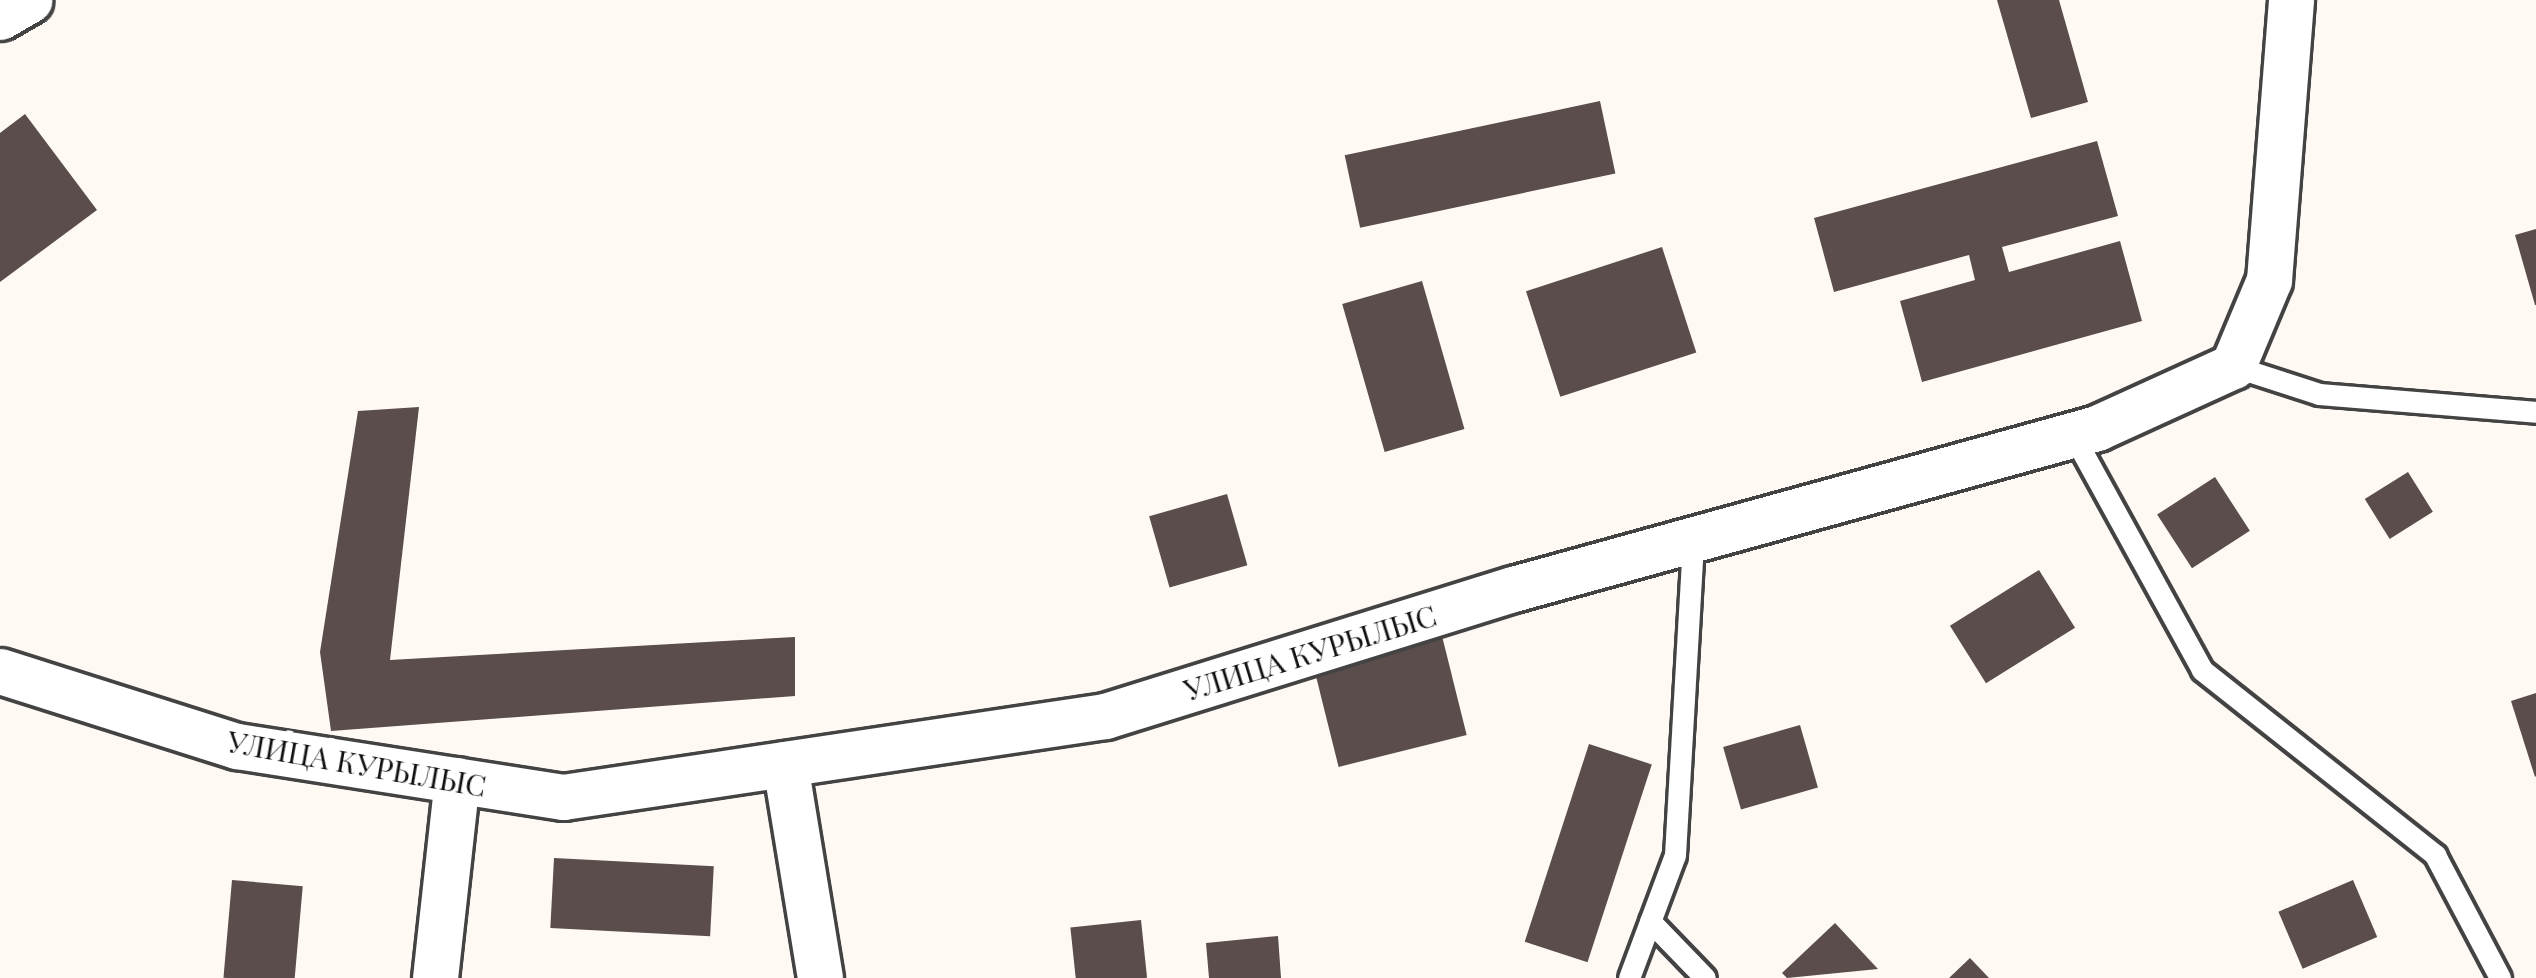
<!DOCTYPE html>
<html>
<head>
<meta charset="utf-8">
<style>
	body { margin:0 }
	#map { position:relative; width:2536px; height:978px; overflow:hidden; background:#fff9f4; font-family:"Playfair Display",serif }
	div>[style] { position:absolute }
	[style*='--x'] { left:calc(var(--x)*1px); top:calc(var(--y)*1px); width:calc(var(--w)*1px); rotate:calc(var(--a)*1deg) }
	.building>* { inset:0; background:#5a4d4b; transform-origin:0 0 }
	.roads { filter:drop-shadow(3px 0 #434343) drop-shadow(-3px 0 #434343) drop-shadow(0 3px #434343) drop-shadow(0 -3px #434343) }
	.service>* { height:21px; margin:-10.5px; padding:0 10.5px; transform-origin:10.5px; border-radius:10.5px; background:#fff }
	.minor>* { height:45px; margin:-22.5px; padding:0 22.5px; transform-origin:22.5px; border-radius:22.5px; background:#fff }
	span { translate:-50% -50%; white-space:nowrap; text-align:center; line-height:1.15; -webkit-text-stroke:12px #fff; paint-order:stroke }
	.street-label { font-size:30px; color:#101010 }
</style>
</head>
<body>
<div id="map">
	<div class="building">
		<i style="clip-path:polygon(1997px 0,2059px 0,2088px 102px,2031px 118px)"></i>
		<i style="left:1600px;top:101px;width:74px;height:261px;rotate:78deg"></i>
		<i style="clip-path:polygon(25px 114px,97px 210px,0 282px,0 133px)"></i>
		<i style="clip-path:polygon(2097px 141px,2118px 216px,2002px 247px,2009px 272px,2120px 241px,2142px 321px,1922px 382px,1900px 301px,1975px 280px,1969px 255px,1834px 292px,1814px 218px)"></i>
		<i style="clip-path:polygon(2536px 229px,2536px 305px,2535px 305px,2515px 235px)"></i>
		<i style="left:1662px;top:247px;width:111px;height:143px;rotate:72deg"></i>
		<i style="left:1422px;top:281px;width:154px;height:83px;rotate:74deg"></i>
		<i style="clip-path:polygon(419px 407px,390px 660px,795px 637px,795px 696px,331px 731px,320px 652px,358px 411px)"></i>
		<i style="left:2408px;top:472px;width:47px;height:51px;rotate:58deg"></i>
		<i style="left:2215px;top:477px;width:64px;height:69px;rotate:57deg"></i>
		<i style="left:1227px;top:494px;width:74px;height:81px;rotate:74deg"></i>
		<i style="left:2039px;top:570px;width:68px;height:105px;rotate:58deg"></i>
		<i style="left:1442px;top:636px;width:102px;height:132px;rotate:76deg"></i>
		<i style="clip-path:polygon(2536px 693px,2536px 776px,2535px 777px,2511px 701px)"></i>
		<i style="left:1800px;top:725px;width:65px;height:80px;rotate:74deg"></i>
		<i style="left:1589px;top:744px;width:66px;height:208px;rotate:18deg"></i>
		<i style="left:554px;top:858px;width:160px;height:70px;rotate:3deg"></i>
		<i style="left:232px;top:880px;width:71px;height:98px;rotate:5deg"></i>
		<i style="left:2353px;top:880px;width:62px;height:81px;rotate:67deg"></i>
		<i style="left:1141px;top:920px;width:58px;height:71px;rotate:84deg"></i>
		<i style="clip-path:polygon(1835px 923px,1878px 969px,1787px 978px,1782px 973px)"></i>
		<i style="clip-path:polygon(1278px 936px,1281px 978px,1209px 978px,1206px 943px)"></i>
		<i style="clip-path:polygon(1970px 958px,1989px 978px,1949px 978px)"></i>
	</div>
	<div class="roads">
		<div class="service">
			<i style="--x:2233;--y:366;--w:90;--a:18"></i>
			<i style="--x:2319;--y:394;--w:218;--a:4.7"></i>
			<i style="--x:2073;--y:435;--w:268;--a:61.2"></i>
			<i style="--x:2202;--y:670;--w:298;--a:38.4"></i>
			<i style="--x:2435;--y:855;--w:139;--a:62.1"></i>
			<i style="--x:1650;--y:921;--w:79;--a:46"></i>
			<i style="--x:1629;--y:978;--w:131;--a:-69.5"></i>
			<i style="--x:1675;--y:855;--w:317;--a:-86.7"></i>
		</div>
		<div class="minor">
			<i style="--x:0;--y:17;--w:34;--a:-30"></i>
			<i style="--x:0;--y:671;--w:249;--a:17.6"></i>
			<i style="--x:237;--y:746;--w:330;--a:8.9"></i>
			<i style="--x:563;--y:797;--w:548;--a:-8.5"></i>
			<i style="--x:1105;--y:716;--w:427;--a:-17.3"></i>
			<i style="--x:1513;--y:589;--w:606;--a:-15.41"></i>
			<i style="--x:2097;--y:428;--w:149;--a:-24.5"></i>
			<i style="--x:2233;--y:366;--w:93;--a:-67.3"></i>
			<i style="--x:2269;--y:280;--w:281;--a:-85.5"></i>
			<i style="--x:785;--y:764;--w:217;--a:80.7"></i>
			<i style="--x:435;--y:978;--w:199;--a:-83.7"></i>
		</div>
	</div>
	<div class="street-label">
		<span style="left:1310px;top:652px;rotate:-17deg">УЛИЦА КУРЫЛЫС</span>
		<span style="left:357px;top:763px;rotate:10deg">УЛИЦА КУРЫЛЫС</span>
	</div>
</div>
</body>
</html>
